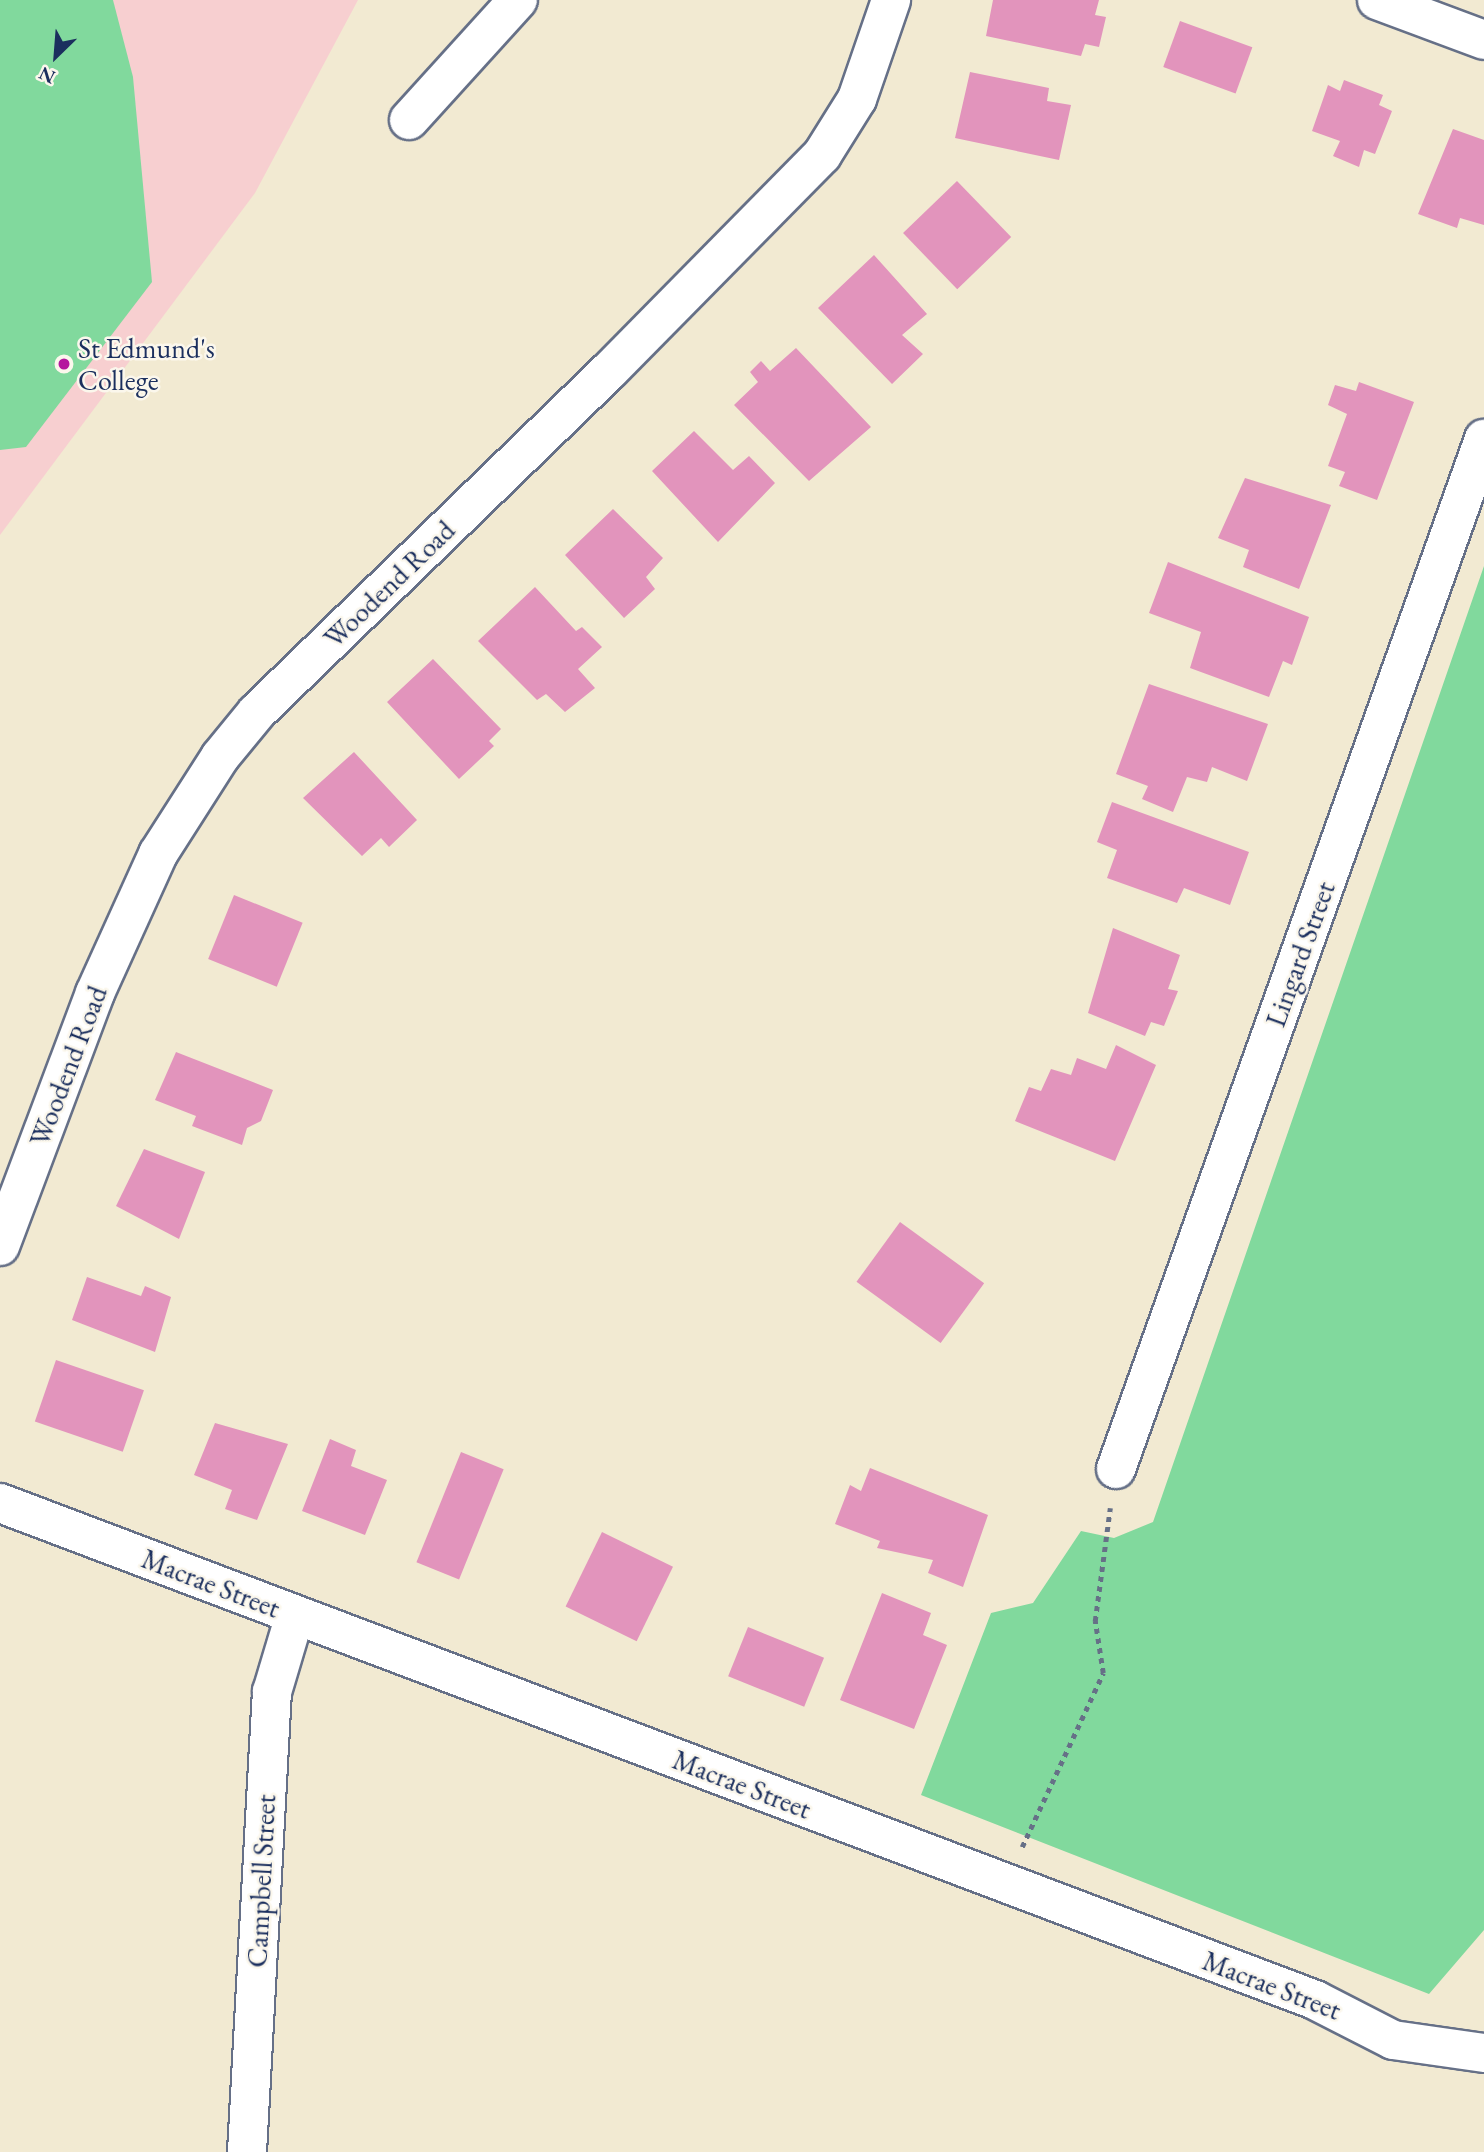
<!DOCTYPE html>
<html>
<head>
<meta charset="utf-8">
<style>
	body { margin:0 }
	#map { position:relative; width:1484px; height:2152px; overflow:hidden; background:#f2ead2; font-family:"EB Garamond",serif }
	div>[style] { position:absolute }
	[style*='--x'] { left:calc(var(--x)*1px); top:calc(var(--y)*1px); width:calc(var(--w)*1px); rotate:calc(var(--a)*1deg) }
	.built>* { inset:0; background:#f7cfd0 }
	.green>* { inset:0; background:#81d99d }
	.building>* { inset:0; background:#e294bc; transform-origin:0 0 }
	.path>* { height:4.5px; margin-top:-2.25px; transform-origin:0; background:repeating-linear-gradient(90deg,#667087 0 5px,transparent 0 10px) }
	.roads { filter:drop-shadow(2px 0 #667087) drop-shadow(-2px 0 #667087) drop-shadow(0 2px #667087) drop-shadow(0 -2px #667087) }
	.minor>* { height:38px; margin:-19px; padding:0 19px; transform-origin:19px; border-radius:19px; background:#fff }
	.dots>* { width:19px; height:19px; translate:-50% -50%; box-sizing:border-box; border:4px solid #fbf7ec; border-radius:50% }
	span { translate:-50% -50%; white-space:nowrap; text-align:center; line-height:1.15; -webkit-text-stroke:5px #fbf7ec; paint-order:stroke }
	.poi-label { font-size:28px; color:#1b2f5e }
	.left { translate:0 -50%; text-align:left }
	.street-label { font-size:28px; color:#1b2f5e }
	.north { position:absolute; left:21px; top:21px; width:70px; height:70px; -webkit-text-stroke:5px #fbf7ec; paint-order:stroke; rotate:205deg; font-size:19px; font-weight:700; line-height:28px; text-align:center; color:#1b2f5e }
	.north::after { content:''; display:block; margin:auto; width:24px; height:32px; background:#1b2f5e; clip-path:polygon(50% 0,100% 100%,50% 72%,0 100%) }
</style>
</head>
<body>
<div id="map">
	<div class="built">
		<i style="clip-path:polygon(0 0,358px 0,255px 193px,0 535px)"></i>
	</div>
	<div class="green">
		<i style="clip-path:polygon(0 0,113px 0,133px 77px,152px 282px,26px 447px,0 450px)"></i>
		<i style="clip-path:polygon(1484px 566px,1484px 1930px,1429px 1994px,921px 1795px,991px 1613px,1033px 1603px,1081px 1531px,1114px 1538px,1153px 1522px)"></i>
	</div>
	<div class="building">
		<i style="clip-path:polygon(993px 0,1099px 0,1095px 15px,1106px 17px,1099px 47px,1085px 44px,1081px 56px,986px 36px)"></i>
		<i style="left:1180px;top:21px;width:77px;height:49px;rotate:20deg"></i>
		<i style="clip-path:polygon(970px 72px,1049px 88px,1047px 101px,1071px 105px,1059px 160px,955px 138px)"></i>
		<i style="clip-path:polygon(1344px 80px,1383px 95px,1379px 105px,1392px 111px,1375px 154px,1364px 150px,1359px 167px,1333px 156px,1340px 141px,1312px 131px,1328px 85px,1340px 91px)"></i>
		<i style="clip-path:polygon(1453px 129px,1484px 140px,1484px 225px,1460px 218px,1457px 228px,1418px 214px)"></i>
		<i style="left:957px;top:181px;width:78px;height:75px;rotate:46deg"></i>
		<i style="clip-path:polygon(874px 255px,927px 314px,902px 335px,923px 354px,892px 384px,818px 308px)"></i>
		<i style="clip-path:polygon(796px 348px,871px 427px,809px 481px,734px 405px,758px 382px,750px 372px,761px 361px,770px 371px)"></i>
		<i style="clip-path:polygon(1359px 382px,1414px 402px,1377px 500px,1339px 486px,1345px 472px,1328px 466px,1347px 414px,1328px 405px,1335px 385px,1356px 391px)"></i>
		<i style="clip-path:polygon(694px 431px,733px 470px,749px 456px,775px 483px,718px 542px,652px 471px)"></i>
		<i style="clip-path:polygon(1245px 478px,1331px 505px,1299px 589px,1243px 567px,1249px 550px,1218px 538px)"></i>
		<i style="clip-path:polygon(613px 509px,663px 558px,646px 577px,655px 589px,624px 618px,565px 555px)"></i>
		<i style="clip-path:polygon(1168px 562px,1309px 617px,1292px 665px,1283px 661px,1269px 697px,1190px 668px,1201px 632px,1149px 613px)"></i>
		<i style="clip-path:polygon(535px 587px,576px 631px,582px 627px,602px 647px,578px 669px,595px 688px,565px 712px,546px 694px,537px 700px,478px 641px)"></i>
		<i style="clip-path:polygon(433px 659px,501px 729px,489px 741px,494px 746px,459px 779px,387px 702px)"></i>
		<i style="clip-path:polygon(1149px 684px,1268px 724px,1247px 781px,1212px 767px,1207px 782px,1187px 777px,1173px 812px,1142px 799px,1148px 786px,1116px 774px)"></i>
		<i style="clip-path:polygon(354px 752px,417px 820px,389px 847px,381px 838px,362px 856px,303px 798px)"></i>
		<i style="clip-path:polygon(1112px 802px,1249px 852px,1230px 905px,1184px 888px,1177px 903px,1107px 878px,1117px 850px,1097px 842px)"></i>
		<i style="left:234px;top:895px;width:74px;height:69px;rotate:22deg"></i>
		<i style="clip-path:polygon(1113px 928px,1180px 955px,1168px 989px,1178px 991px,1164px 1026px,1151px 1022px,1145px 1036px,1088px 1013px)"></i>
		<i style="clip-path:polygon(1116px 1045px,1156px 1065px,1115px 1161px,1015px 1121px,1029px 1087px,1041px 1091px,1051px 1069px,1071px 1075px,1077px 1058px,1106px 1069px)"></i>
		<i style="clip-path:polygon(176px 1052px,273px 1090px,261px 1121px,247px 1128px,242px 1145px,192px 1126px,196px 1116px,155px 1100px)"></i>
		<i style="clip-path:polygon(144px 1149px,205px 1172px,179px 1239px,116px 1206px)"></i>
		<i style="left:900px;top:1222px;width:104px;height:74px;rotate:36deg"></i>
		<i style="clip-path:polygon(87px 1277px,141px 1296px,145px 1286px,171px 1297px,155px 1352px,72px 1320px)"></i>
		<i style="left:56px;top:1360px;width:93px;height:65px;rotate:19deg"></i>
		<i style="clip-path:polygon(215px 1423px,288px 1444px,257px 1520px,225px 1509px,232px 1490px,194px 1475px)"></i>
		<i style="clip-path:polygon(330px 1439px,356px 1450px,351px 1466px,387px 1480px,365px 1535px,302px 1511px)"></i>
		<i style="left:461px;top:1452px;width:46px;height:119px;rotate:22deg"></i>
		<i style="clip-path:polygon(870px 1468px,988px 1515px,963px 1587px,928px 1573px,933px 1560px,877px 1548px,880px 1541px,835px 1524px,850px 1485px,861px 1491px)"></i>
		<i style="left:602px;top:1532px;width:79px;height:83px;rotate:26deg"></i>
		<i style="clip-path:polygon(882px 1593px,931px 1613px,923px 1635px,947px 1645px,914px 1729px,840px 1700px)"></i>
		<i style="left:748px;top:1627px;width:82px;height:53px;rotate:22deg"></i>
	</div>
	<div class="path">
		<i style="--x:1022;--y:1847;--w:192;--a:-65"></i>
		<i style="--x:1103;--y:1673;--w:53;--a:-98.7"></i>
		<i style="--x:1095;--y:1621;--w:114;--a:-82.4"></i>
	</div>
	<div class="roads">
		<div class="minor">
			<i style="--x:1377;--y:0;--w:114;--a:20.5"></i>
			<i style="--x:409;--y:120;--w:162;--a:-47.8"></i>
			<i style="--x:0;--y:1246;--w:270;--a:-69.4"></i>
			<i style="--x:95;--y:993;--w:153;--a:-65.6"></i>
			<i style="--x:158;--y:854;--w:115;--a:-57.4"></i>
			<i style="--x:220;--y:757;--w:58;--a:-50.6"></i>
			<i style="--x:257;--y:712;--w:492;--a:-44.1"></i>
			<i style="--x:610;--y:370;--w:302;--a:-45.4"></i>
			<i style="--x:822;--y:155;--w:66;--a:-58"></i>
			<i style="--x:857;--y:99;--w:105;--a:-71"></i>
			<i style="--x:1116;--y:1469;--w:1094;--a:-70.34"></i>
			<i style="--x:0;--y:1503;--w:1406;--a:20.7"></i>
			<i style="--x:1315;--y:2000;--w:88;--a:27.1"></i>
			<i style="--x:1393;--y:2040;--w:92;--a:8.1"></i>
			<i style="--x:247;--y:2152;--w:461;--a:-86.9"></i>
			<i style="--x:272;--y:1692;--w:80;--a:-73.4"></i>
		</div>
	</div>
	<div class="dots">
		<i style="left:64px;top:364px;background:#b5179e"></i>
	</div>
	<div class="poi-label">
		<span class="left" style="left:78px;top:364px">St Edmund's<br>College</span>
	</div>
	<div class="street-label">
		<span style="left:389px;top:584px;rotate:-44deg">Woodend Road</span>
		<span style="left:1300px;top:954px;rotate:-70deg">Lingard Street</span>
		<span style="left:68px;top:1066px;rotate:-69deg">Woodend Road</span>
		<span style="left:211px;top:1583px;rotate:21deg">Macrae Street</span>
		<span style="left:742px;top:1784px;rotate:21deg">Macrae Street</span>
		<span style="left:261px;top:1881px;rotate:-87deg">Campbell Street</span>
		<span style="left:1272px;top:1985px;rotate:21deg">Macrae Street</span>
	</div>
	<div class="north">N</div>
</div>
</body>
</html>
